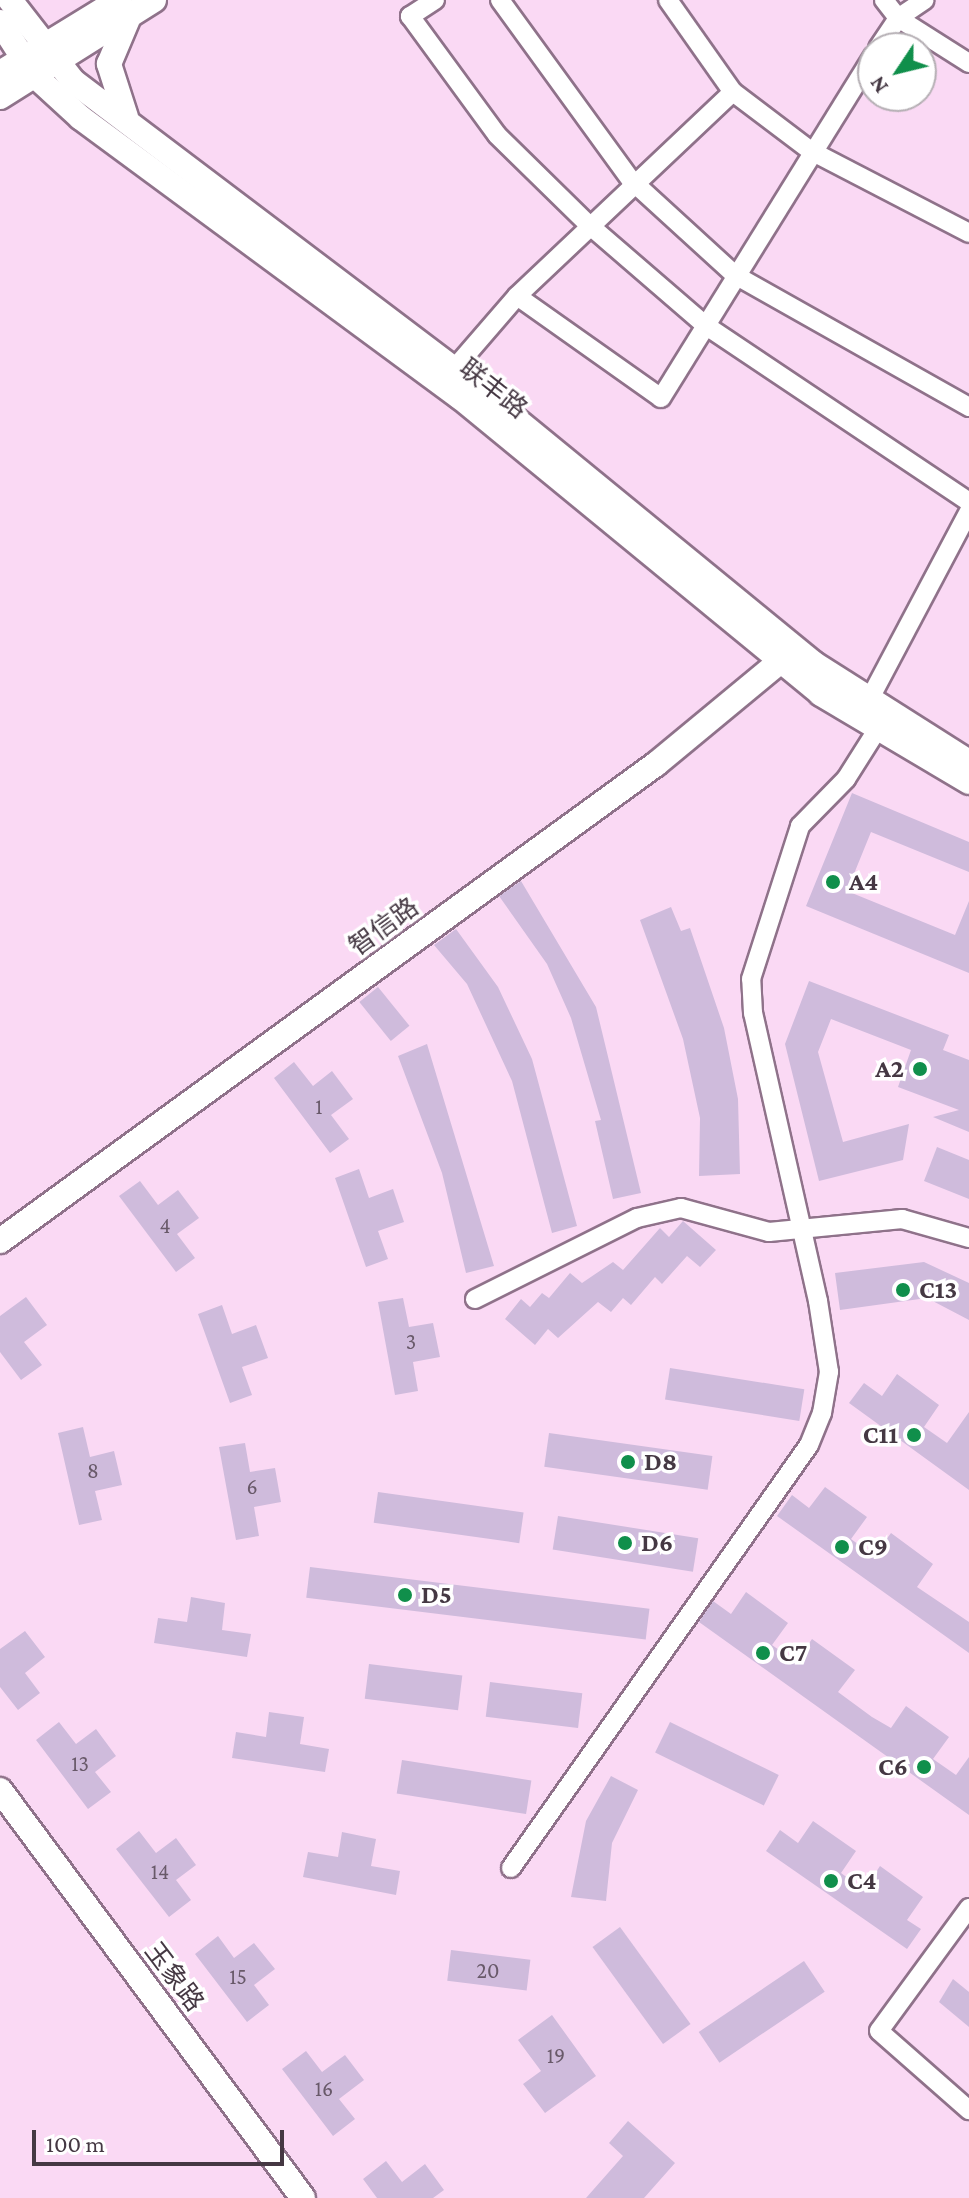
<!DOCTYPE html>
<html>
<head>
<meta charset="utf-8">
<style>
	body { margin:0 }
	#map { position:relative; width:969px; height:2198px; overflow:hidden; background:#fad9f4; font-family:"Crimson Pro","Noto Sans SC",serif }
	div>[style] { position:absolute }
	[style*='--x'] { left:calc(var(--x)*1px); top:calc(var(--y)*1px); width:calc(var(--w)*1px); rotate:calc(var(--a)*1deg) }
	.building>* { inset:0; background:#cfbbdc; transform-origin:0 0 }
	.roads { filter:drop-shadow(2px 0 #8f728a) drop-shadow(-2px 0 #8f728a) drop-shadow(0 2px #8f728a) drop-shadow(0 -2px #8f728a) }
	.street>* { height:18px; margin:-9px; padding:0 9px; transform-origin:9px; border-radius:9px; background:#fff }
	.secondary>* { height:24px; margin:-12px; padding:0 12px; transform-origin:12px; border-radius:12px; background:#fff }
	.dots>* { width:22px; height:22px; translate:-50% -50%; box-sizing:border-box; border:4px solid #fff; border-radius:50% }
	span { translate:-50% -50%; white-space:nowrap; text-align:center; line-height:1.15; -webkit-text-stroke:7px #fff; paint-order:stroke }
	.number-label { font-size:22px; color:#685969 }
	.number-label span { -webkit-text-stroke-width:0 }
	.street-label { font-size:26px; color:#453843 }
	.poi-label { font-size:26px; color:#453843; font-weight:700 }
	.left { translate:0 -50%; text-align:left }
	.right { translate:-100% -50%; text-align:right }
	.north { position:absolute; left:857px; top:32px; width:80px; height:80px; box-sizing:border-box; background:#fff; border:2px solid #b5afb4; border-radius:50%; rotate:235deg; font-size:22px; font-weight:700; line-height:32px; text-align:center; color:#453843 }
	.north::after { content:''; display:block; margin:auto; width:28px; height:36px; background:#108f4b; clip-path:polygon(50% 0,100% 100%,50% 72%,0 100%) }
	.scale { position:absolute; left:32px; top:2130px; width:252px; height:36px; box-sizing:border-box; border:4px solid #453843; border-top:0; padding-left:10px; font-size:24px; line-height:28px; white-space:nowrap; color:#453843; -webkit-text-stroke:6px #fff; paint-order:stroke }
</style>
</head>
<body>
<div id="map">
	<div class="building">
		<i style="clip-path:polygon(852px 793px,969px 842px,969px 872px,871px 832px,847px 891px,955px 935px,969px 901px,969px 973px,806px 906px)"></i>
		<i style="clip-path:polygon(521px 881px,596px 1007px,641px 1193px,613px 1199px,595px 1121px,601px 1120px,571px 1018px,547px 964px,499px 896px)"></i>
		<i style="clip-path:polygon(671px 907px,681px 931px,690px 928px,724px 1028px,738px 1099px,740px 1174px,699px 1176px,700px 1118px,683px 1039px,640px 920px)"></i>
		<i style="clip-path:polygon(456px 929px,498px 987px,532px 1059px,577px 1226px,552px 1233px,512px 1081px,467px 984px,434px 945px)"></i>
		<i style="clip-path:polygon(809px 981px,949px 1035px,943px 1050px,969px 1060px,969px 1132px,933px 1117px,959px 1110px,898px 1087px,911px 1050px,831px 1019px,818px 1052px,843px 1142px,909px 1124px,903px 1160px,819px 1181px,785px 1044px)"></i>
		<i style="left:378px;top:987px;width:50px;height:24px;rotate:51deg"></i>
		<i style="clip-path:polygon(427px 1044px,494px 1266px,466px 1273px,442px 1173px,398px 1056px)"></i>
		<i style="clip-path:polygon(294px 1062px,313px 1086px,332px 1071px,353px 1099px,331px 1115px,349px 1139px,330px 1153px,274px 1078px)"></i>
		<i style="clip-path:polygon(937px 1147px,969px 1160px,969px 1199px,924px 1181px)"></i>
		<i style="clip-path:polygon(359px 1169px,369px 1198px,393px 1189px,404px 1222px,378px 1231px,388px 1259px,366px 1267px,335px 1178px)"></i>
		<i style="clip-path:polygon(140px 1181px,158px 1205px,178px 1190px,199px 1218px,177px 1234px,195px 1258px,176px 1272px,119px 1196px)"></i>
		<i style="clip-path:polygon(683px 1221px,716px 1250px,700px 1267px,687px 1256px,662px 1284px,655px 1277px,631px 1305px,623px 1298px,611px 1312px,598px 1302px,558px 1338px,548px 1329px,535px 1345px,505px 1319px,521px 1299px,530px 1307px,542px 1293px,549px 1298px,570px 1273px,582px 1283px,613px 1262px,623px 1270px,660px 1228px,669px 1237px)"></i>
		<i style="clip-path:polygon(924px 1262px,969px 1283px,969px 1320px,927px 1298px,840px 1310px,835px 1273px)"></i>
		<i style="clip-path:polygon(26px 1297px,47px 1325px,24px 1342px,42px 1365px,21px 1380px,0 1352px,0 1316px)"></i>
		<i style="clip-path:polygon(403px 1298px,409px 1327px,433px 1323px,440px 1357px,413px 1362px,418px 1391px,395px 1395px,378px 1302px)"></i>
		<i style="clip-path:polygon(222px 1305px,232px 1334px,256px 1325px,268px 1358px,242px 1367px,252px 1395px,230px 1403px,198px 1314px)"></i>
		<i style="left:670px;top:1368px;width:136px;height:32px;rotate:9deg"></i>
		<i style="clip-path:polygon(897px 1374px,939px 1405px,924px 1427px,947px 1443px,969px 1412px,969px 1490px,849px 1403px,864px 1383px,882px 1396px)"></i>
		<i style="clip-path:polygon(83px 1427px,90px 1457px,114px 1451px,122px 1485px,95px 1491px,102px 1520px,79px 1525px,58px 1433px)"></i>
		<i style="left:549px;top:1433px;width:165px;height:34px;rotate:8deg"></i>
		<i style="clip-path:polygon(245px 1443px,250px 1472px,275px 1468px,281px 1502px,254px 1507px,259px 1536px,236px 1540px,219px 1447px)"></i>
		<i style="clip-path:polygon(825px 1487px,867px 1517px,851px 1539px,874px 1556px,891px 1533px,933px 1564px,917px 1587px,969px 1622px,969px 1653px,777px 1516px,792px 1495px,809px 1508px)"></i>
		<i style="left:378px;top:1492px;width:147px;height:31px;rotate:8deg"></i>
		<i style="left:558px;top:1516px;width:142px;height:34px;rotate:9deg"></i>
		<i style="left:310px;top:1567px;width:342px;height:31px;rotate:7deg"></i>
		<i style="clip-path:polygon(746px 1592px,788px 1623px,772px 1645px,796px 1662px,812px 1639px,855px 1670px,838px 1692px,872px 1717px,891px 1728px,906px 1706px,949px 1737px,933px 1759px,956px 1775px,969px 1757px,969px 1815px,699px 1622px,713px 1601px,731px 1614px)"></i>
		<i style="clip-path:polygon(191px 1597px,225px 1603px,222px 1630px,251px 1634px,247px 1657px,154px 1643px,158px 1618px,187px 1622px)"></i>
		<i style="clip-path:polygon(25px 1631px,45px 1657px,25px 1673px,40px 1693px,18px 1710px,0 1687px,0 1649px)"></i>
		<i style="left:369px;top:1664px;width:94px;height:35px;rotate:7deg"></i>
		<i style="left:490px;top:1682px;width:93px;height:35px;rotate:7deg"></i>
		<i style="clip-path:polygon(269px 1712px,304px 1717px,300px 1744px,329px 1749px,325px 1772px,232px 1758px,236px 1732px,266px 1737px)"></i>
		<i style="clip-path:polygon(59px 1722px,76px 1744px,96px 1729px,116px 1756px,95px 1772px,111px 1792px,88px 1809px,36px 1740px)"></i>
		<i style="left:670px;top:1722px;width:121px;height:34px;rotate:26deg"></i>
		<i style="left:402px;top:1760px;width:131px;height:34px;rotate:9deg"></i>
		<i style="clip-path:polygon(611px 1776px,638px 1790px,612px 1843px,606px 1901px,571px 1897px,586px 1821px)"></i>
		<i style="clip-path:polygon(813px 1821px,856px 1851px,841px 1873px,864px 1890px,880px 1866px,923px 1897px,907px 1920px,921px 1929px,907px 1949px,766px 1851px,780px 1830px,798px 1843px)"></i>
		<i style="clip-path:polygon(139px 1831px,156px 1853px,176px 1838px,196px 1865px,176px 1880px,191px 1900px,169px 1917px,116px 1849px)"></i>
		<i style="clip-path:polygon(342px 1832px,376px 1839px,371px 1866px,400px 1871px,396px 1895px,303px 1877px,308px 1852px,338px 1857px)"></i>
		<i style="left:620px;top:1927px;width:120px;height:34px;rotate:54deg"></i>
		<i style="clip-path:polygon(218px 1936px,234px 1958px,254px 1943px,275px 1969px,254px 1985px,269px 2005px,247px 2022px,195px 1954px)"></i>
		<i style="left:451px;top:1950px;width:80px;height:31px;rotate:7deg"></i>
		<i style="left:804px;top:1961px;width:37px;height:127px;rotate:56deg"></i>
		<i style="clip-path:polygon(953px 1979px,969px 1992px,969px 2027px,939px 2002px)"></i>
		<i style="clip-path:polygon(552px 2015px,596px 2076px,545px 2113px,523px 2084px,541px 2071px,518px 2040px)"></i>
		<i style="clip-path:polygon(306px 2051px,322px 2072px,345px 2055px,364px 2080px,339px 2099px,355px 2119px,333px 2136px,282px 2069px)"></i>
		<i style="clip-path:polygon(628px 2121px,675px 2163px,644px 2198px,586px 2198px,623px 2156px,609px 2143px)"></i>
		<i style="clip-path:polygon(386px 2161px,402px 2182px,425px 2164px,444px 2190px,433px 2198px,377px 2198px,363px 2179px)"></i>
	</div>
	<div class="roads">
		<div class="street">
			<i style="--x:435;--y:0;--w:30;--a:147"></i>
			<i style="--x:410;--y:16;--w:147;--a:53.8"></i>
			<i style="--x:497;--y:135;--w:127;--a:44.4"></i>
			<i style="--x:588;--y:224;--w:155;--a:40.8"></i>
			<i style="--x:705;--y:325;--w:318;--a:33.8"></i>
			<i style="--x:500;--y:0;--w:223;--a:54"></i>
			<i style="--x:631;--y:180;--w:141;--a:42.4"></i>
			<i style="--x:735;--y:275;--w:269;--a:29.4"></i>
			<i style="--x:668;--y:0;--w:113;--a:54.8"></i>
			<i style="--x:733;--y:92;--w:98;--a:37.1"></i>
			<i style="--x:811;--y:151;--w:178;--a:27.4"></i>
			<i style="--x:884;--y:0;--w:23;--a:52"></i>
			<i style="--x:898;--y:18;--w:84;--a:32.4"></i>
			<i style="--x:878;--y:48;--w:36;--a:-56"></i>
			<i style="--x:898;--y:18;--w:32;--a:-34"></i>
			<i style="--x:517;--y:296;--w:297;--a:-43.4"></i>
			<i style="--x:454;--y:369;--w:96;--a:-49.2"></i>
			<i style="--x:517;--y:296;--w:176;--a:35.3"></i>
			<i style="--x:661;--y:398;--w:402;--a:-58.2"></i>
			<i style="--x:868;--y:702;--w:216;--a:-62.1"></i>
			<i style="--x:475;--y:1299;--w:181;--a:-26.6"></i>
			<i style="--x:637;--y:1218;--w:45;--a:-12.8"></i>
			<i style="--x:681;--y:1208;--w:91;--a:15.3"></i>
			<i style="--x:769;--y:1232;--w:134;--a:-5.6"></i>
			<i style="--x:902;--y:1219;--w:70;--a:15.8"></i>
			<i style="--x:511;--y:1868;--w:517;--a:-54.84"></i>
			<i style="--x:809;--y:1445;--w:35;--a:-68"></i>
			<i style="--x:822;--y:1413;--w:42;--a:-80.3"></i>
			<i style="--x:829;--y:1372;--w:72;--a:-98.8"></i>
			<i style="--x:818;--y:1301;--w:295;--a:-102.7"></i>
			<i style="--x:753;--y:1013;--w:34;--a:-93"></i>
			<i style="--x:751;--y:979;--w:161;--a:-72.2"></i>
			<i style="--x:800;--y:826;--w:66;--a:-45.6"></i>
			<i style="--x:846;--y:779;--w:58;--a:-57.7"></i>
			<i style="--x:969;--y:1908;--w:152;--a:126.2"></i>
			<i style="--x:879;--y:2031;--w:120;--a:41.3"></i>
		</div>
		<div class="secondary">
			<i style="--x:10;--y:0;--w:103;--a:52.1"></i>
			<i style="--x:73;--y:81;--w:478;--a:37.1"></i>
			<i style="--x:454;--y:369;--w:464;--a:39.3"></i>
			<i style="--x:813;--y:663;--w:185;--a:32.4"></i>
			<i style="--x:0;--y:22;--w:63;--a:57.3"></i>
			<i style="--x:34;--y:75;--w:64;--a:42.5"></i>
			<i style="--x:81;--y:118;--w:471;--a:36.4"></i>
			<i style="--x:460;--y:397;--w:467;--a:39.4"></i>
			<i style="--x:821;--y:694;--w:172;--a:30.7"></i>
			<i style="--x:0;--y:73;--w:140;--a:-31.5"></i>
			<i style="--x:0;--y:97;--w:182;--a:-32.2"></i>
			<i style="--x:126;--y:117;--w:56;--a:-107.8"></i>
			<i style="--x:109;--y:64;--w:49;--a:-67.1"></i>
			<i style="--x:0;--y:1241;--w:811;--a:-36.02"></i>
			<i style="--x:656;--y:764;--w:174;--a:-39.6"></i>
			<i style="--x:0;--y:1790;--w:508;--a:53.4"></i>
		</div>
	</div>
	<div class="dots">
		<i style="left:833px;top:882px;background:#108f4b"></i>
		<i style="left:920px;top:1069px;background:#108f4b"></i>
		<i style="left:903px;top:1290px;background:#108f4b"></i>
		<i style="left:914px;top:1435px;background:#108f4b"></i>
		<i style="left:628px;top:1462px;background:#108f4b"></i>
		<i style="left:625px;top:1543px;background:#108f4b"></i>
		<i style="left:842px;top:1547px;background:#108f4b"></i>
		<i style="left:405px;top:1595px;background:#108f4b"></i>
		<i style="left:763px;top:1653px;background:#108f4b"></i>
		<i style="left:924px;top:1767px;background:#108f4b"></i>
		<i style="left:831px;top:1881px;background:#108f4b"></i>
	</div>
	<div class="number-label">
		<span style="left:319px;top:1107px">1</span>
		<span style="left:165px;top:1226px">4</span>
		<span style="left:411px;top:1342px">3</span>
		<span style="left:93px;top:1471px">8</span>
		<span style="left:252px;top:1487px">6</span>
		<span style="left:80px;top:1764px">13</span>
		<span style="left:160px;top:1872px">14</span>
		<span style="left:488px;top:1971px">20</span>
		<span style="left:238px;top:1977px">15</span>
		<span style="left:556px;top:2056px">19</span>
		<span style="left:324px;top:2089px">16</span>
	</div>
	<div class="street-label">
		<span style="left:493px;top:389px;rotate:38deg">联丰路</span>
		<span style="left:384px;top:927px;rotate:-36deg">智信路</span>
		<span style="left:174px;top:1977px;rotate:53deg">玉象路</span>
	</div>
	<div class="poi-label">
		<span class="left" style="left:849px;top:882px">A4</span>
		<span class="right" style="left:904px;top:1069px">A2</span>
		<span class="left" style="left:919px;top:1290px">C13</span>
		<span class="right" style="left:898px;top:1435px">C11</span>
		<span class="left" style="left:644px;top:1462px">D8</span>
		<span class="left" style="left:641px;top:1543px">D6</span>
		<span class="left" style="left:858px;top:1547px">C9</span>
		<span class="left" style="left:421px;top:1595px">D5</span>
		<span class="left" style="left:779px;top:1653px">C7</span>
		<span class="right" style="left:908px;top:1767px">C6</span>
		<span class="left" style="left:847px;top:1881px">C4</span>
	</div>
	<div class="north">N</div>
	<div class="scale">100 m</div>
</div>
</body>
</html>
